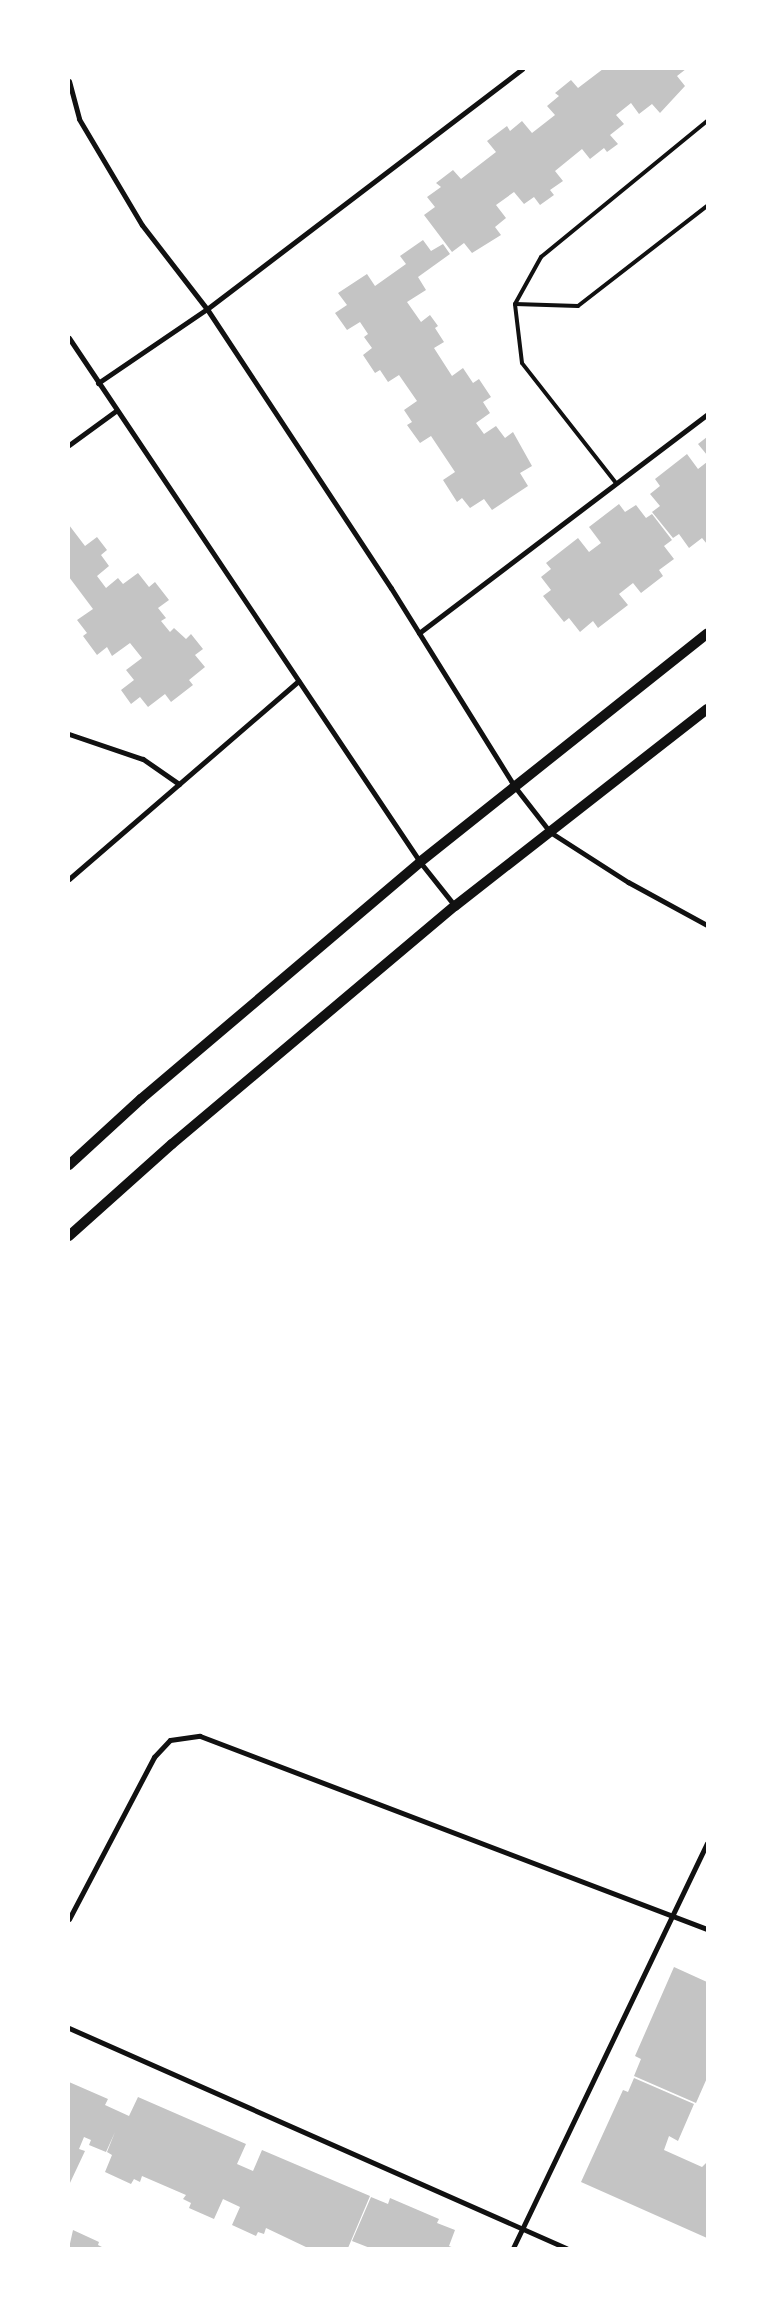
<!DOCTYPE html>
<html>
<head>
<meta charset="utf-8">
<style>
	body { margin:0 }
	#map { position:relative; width:776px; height:2317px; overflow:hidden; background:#fff; font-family:"Source Sans 3",sans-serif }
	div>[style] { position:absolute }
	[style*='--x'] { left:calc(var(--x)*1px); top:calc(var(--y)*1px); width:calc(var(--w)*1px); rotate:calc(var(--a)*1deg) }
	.building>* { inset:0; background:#c4c4c4 }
	.service>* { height:4px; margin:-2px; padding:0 2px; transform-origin:2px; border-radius:2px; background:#111 }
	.minor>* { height:5px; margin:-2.5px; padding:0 2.5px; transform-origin:2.5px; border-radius:2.5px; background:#111 }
	.secondary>* { height:10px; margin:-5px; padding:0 5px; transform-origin:5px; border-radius:5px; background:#111 }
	span { translate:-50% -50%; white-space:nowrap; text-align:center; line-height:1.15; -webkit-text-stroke:4px #fff; paint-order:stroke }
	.frame { position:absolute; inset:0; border:70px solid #fff; pointer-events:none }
</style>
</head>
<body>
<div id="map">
	<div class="building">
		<i style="clip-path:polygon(603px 69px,686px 69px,677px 76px,685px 86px,660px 113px,652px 104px,639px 114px,631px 103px,616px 115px,624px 124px,610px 135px,618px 144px,607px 152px,604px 148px,590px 159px,582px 149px,555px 171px,563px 181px,550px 190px,554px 195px,540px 205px,534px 197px,524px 204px,514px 192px,496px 205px,506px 218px,495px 227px,501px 235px,472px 253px,464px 243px,452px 252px,424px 215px,435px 207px,427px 197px,441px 187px,436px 183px,453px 170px,461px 179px,496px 152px,487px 141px,507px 126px,510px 131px,522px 121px,532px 133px,555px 115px,547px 106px,559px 96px,555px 93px,571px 80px,578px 88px)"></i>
		<i style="clip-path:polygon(423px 240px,431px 251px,443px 244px,450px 254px,418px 277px,426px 290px,407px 302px,421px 322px,430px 315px,438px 326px,435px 328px,444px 342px,434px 348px,452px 376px,463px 368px,473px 383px,479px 379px,491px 397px,483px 402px,490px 413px,476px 423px,484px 434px,496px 426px,505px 438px,513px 432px,532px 466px,520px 473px,528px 486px,492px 510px,484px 499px,470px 508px,462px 498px,457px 502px,443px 480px,455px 472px,431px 436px,420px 443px,407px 425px,412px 422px,404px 410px,417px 401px,399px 375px,388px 382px,380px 370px,375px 373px,363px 355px,372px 348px,364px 337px,368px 334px,360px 322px,347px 330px,335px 313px,347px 305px,338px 293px,367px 274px,375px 286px,406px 264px,400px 256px)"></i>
		<i style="clip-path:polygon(707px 437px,707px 455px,698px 444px)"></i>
		<i style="clip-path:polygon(687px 454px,698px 469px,707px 462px,707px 544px,702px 538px,689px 548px,679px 534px,673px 538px,652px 512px,660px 506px,650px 494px,660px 486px,655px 479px)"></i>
		<i style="clip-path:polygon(619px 504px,625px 512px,636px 505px,646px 518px,652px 514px,672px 540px,664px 546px,674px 559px,659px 570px,663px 576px,641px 593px,633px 583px,619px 594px,628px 605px,598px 628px,593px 621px,580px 632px,569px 618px,564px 622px,543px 596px,551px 590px,541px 577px,551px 569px,546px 563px,578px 538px,589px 552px,601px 543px,589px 527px)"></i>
		<i style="clip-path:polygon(69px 525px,85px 546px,97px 537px,107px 550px,101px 555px,109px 566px,97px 576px,106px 588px,118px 578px,123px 584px,138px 573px,149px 587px,155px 582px,169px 600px,158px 608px,166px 618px,161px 621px,170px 632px,174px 628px,186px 639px,191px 634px,203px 649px,195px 655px,205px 667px,189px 680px,193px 685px,171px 702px,165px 694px,148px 707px,140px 697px,131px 704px,121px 690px,134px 680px,126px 670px,142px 658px,130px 643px,112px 656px,107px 647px,97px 655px,83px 636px,87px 633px,77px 620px,93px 609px,69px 577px)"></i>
		<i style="clip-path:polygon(674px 1967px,707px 1982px,707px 2078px,696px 2103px,634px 2076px,641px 2059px,635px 2056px)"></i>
		<i style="clip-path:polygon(634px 2078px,694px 2104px,678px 2141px,669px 2136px,664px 2150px,702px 2167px,707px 2162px,707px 2238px,581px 2182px,623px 2090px,628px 2092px)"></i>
		<i style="clip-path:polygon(69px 2082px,108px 2099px,105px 2105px,129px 2116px,138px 2097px,246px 2144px,237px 2164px,253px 2171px,262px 2150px,370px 2196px,348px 2248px,308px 2248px,266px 2228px,264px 2234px,258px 2232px,256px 2236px,232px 2225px,240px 2207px,223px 2199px,214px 2219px,189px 2208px,191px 2203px,183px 2199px,186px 2195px,142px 2176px,140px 2182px,134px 2179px,131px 2184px,105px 2172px,112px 2155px,107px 2152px,115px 2132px,106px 2152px,89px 2145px,91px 2140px,84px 2137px,79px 2149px,85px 2151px,69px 2185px)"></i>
		<i style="clip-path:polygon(371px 2197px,388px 2204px,390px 2198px,439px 2219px,437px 2223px,455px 2230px,449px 2246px,454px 2248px,370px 2248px,352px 2241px)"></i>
		<i style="clip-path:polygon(73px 2230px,99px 2242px,98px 2245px,104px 2248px,69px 2248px)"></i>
	</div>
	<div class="service">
		<i style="--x:515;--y:304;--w:63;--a:1.8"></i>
		<i style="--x:578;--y:306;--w:163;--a:-37.8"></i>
		<i style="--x:616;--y:483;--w:152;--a:-128.1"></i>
		<i style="--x:522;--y:363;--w:59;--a:-96.8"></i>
		<i style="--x:515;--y:304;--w:54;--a:-61"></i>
		<i style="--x:541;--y:257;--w:215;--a:-39.3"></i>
	</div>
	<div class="minor">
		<i style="--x:69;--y:81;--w:39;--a:75"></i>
		<i style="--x:79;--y:119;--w:123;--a:59.3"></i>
		<i style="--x:142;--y:225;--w:106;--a:52.3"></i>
		<i style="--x:207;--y:309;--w:334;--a:56.6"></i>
		<i style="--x:391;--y:588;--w:234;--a:58.1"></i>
		<i style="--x:515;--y:787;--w:57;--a:52.1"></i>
		<i style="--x:550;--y:832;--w:93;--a:32.7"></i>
		<i style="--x:628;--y:882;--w:90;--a:28.6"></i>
		<i style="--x:69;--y:338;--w:631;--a:56.18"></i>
		<i style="--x:420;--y:862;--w:56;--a:51.5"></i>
		<i style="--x:98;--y:383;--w:132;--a:-34.2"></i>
		<i style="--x:207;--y:309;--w:396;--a:-37.3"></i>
		<i style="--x:69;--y:445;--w:59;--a:-36.1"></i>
		<i style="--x:419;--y:633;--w:362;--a:-37.2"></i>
		<i style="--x:69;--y:734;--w:78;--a:18.7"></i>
		<i style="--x:143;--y:759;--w:44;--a:34.8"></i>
		<i style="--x:69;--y:879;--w:303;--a:-40.8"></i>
		<i style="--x:69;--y:1919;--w:183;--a:-62.3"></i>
		<i style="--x:154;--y:1757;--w:23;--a:-47"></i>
		<i style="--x:170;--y:1740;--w:30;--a:-8"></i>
		<i style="--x:200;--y:1736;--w:542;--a:20.84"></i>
		<i style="--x:69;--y:2028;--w:544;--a:23.88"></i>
		<i style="--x:513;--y:2248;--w:449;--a:-64.4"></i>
	</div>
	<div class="secondary">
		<i style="--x:69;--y:1165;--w:98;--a:-42.5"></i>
		<i style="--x:141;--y:1099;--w:366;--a:-40.3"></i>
		<i style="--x:420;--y:862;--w:367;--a:-38.5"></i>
		<i style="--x:69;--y:1236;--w:138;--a:-41.8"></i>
		<i style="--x:172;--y:1144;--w:370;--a:-40.1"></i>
		<i style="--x:455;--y:906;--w:320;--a:-38"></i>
	</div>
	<div class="frame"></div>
</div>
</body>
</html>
